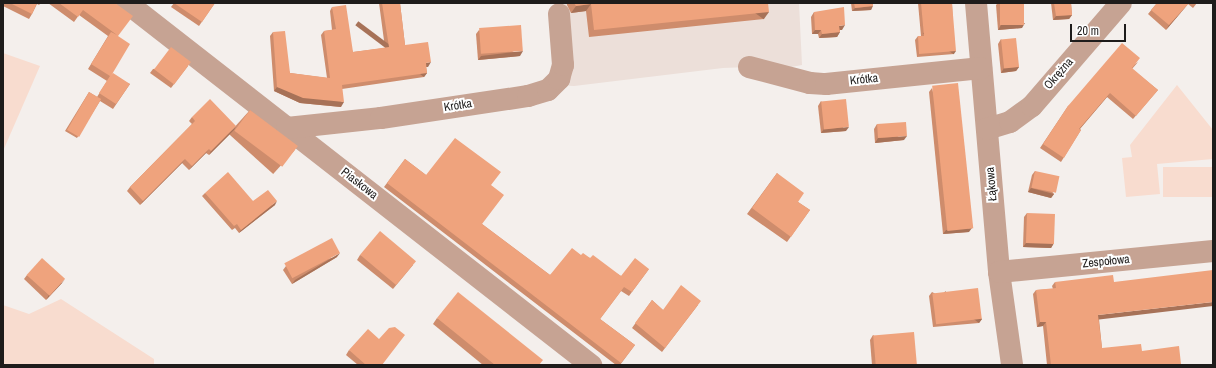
<!DOCTYPE html>
<html>
<head>
<meta charset="utf-8">
<style>
	body { margin:0 }
	#map { position:relative; width:1216px; height:368px; overflow:hidden; background:#f4efec; font-family:"Archivo Narrow",sans-serif }
	div>[style] { position:absolute }
	[style*='--x'] { left:calc(var(--x)*1px); top:calc(var(--y)*1px); width:calc(var(--w)*1px); rotate:calc(var(--a)*1deg) }
	.built>* { inset:0; background:#ecdfd9 }
	.green>* { inset:0; background:#f8dccf; transform-origin:0 0 }
	.minor>* { height:22px; margin:-11px; padding:0 11px; transform-origin:11px; border-radius:11px; background:#c6a393 }
	.wall>* { inset:0; background:#ce8c6c; transform-origin:0 0 }
	.shaded-wall>* { inset:0; background:#a77258; transform-origin:0 0 }
	.building>* { inset:0; background:#efa37d; transform-origin:0 0 }
	span { translate:-50% -50%; white-space:nowrap; text-align:center; line-height:1.15; -webkit-text-stroke:4px #fff; paint-order:stroke }
	.street-label { font-size:12px; color:#1e1c1b }
	.frame { position:absolute; inset:0; border:4px solid #1e1c1b; pointer-events:none }
	.scale { position:absolute; left:1070px; top:24px; width:56px; height:18px; box-sizing:border-box; border:2px solid #1e1c1b; border-top:0; padding-left:5px; font-size:12px; line-height:14px; white-space:nowrap; color:#1e1c1b; -webkit-text-stroke:3px #fff; paint-order:stroke }
</style>
</head>
<body>
<div id="map">
	<div class="built">
		<i style="clip-path:polygon(553px 3px,799px 3px,802px 65px,769px 71px,749px 67px,723px 68px,574px 86px,554px 85px,559px 14px)"></i>
	</div>
	<div class="green">
		<i style="clip-path:polygon(3px 53px,40px 66px,3px 151px)"></i>
		<i style="clip-path:polygon(1177px 85px,1213px 130px,1213px 159px,1157px 164px,1160px 194px,1126px 197px,1122px 158px,1132px 157px,1130px 145px)"></i>
		<i style="left:1213px;top:167px;width:30px;height:50px;rotate:90deg"></i>
		<i style="clip-path:polygon(61px 299px,154px 359px,154px 365px,3px 365px,3px 305px,29px 314px)"></i>
	</div>
	<div class="minor">
		<i style="--x:127;--y:3;--w:589;--a:37.96"></i>
		<i style="--x:976;--y:3;--w:270;--a:85.1"></i>
		<i style="--x:999;--y:272;--w:94;--a:82"></i>
		<i style="--x:749;--y:67;--w:63;--a:14.7"></i>
		<i style="--x:810;--y:83;--w:16;--a:4"></i>
		<i style="--x:826;--y:84;--w:156;--a:-5.9"></i>
		<i style="--x:287;--y:128;--w:95;--a:-6.1"></i>
		<i style="--x:381;--y:118;--w:149;--a:-8.5"></i>
		<i style="--x:528;--y:96;--w:21;--a:-17"></i>
		<i style="--x:548;--y:90;--w:16;--a:-45"></i>
		<i style="--x:559;--y:79;--w:15;--a:-74"></i>
		<i style="--x:563;--y:65;--w:51;--a:-94.5"></i>
		<i style="--x:987;--y:129;--w:24;--a:-17"></i>
		<i style="--x:1010;--y:122;--w:27;--a:-36"></i>
		<i style="--x:1032;--y:106;--w:136;--a:-49.2"></i>
		<i style="--x:999;--y:272;--w:215;--a:-5.6"></i>
	</div>
	<div class="wall">
		<i style="clip-path:polygon(3px 3px,41px 3px,39px 5px,37px 4px,32px 14px,29px 19px,3px 6px)"></i>
		<i style="clip-path:polygon(48px 3px,115px 3px,118px 37px,111px 76px,130px 84px,113px 109px,100px 101px,77px 138px,65px 131px,89px 92px,97px 97px,107px 81px,88px 69px,108px 36px,79px 15px,74px 22px)"></i>
		<i style="clip-path:polygon(174px 3px,215px 3px,199px 26px,171px 7px)"></i>
		<i style="clip-path:polygon(379px 3px,400px 3px,405px 45px,428px 67px,426px 67px,427px 73px,424px 77px,342px 89px,341px 107px,300px 103px,274px 91px,270px 36px,273px 32px,290px 73px,327px 78px,321px 35px,324px 31px,332px 30px,330px 11px,332px 7px,353px 52px,385px 48px)"></i>
		<i style="clip-path:polygon(567px 3px,768px 3px,764px 19px,589px 37px,586px 11px,571px 13px,567px 5px)"></i>
		<i style="clip-path:polygon(851px 3px,873px 3px,871px 10px,852px 11px)"></i>
		<i style="clip-path:polygon(918px 3px,952px 3px,954px 54px,917px 57px,915px 40px,918px 36px,921px 36px)"></i>
		<i style="clip-path:polygon(998px 3px,1024px 3px,1022px 28px,998px 30px,996px 5px)"></i>
		<i style="clip-path:polygon(1051px 3px,1071px 3px,1072px 15px,1069px 19px,1053px 20px)"></i>
		<i style="clip-path:polygon(1157px 3px,1197px 3px,1193px 8px,1188px 4px,1166px 30px,1148px 14px)"></i>
		<i style="clip-path:polygon(814px 12px,842px 30px,840px 30px,840px 32px,837px 37px,819px 38px,818px 34px,812px 34px,811px 17px)"></i>
		<i style="clip-path:polygon(479px 30px,520px 56px,478px 60px,476px 34px)"></i>
		<i style="clip-path:polygon(1001px 39px,1019px 67px,1016px 71px,1001px 73px,998px 44px)"></i>
		<i style="clip-path:polygon(1138px 62px,1132px 69px,1158px 90px,1133px 119px,1107px 97px,1080px 129px,1081px 130px,1061px 162px,1040px 148px,1068px 106px)"></i>
		<i style="clip-path:polygon(188px 66px,171px 88px,150px 73px,153px 69px)"></i>
		<i style="clip-path:polygon(932px 88px,969px 232px,943px 234px,929px 92px)"></i>
		<i style="clip-path:polygon(821px 101px,846px 131px,821px 133px,818px 106px)"></i>
		<i style="left:250px;top:110px;width:60px;height:32px;rotate:42deg"></i>
		<i style="clip-path:polygon(192px 117px,234px 130px,209px 155px,206px 153px,189px 170px,182px 163px,140px 205px,127px 191px,130px 187px,192px 124px,189px 121px)"></i>
		<i style="clip-path:polygon(877px 124px,904px 140px,875px 143px,874px 129px)"></i>
		<i style="clip-path:polygon(405px 159px,426px 175px,482px 224px,550px 275px,581px 255px,590px 258px,621px 276px,649px 269px,629px 296px,621px 291px,600px 319px,635px 345px,620px 365px,616px 365px,384px 187px)"></i>
		<i style="clip-path:polygon(1035px 171px,1054px 194px,1051px 198px,1028px 192px,1032px 175px)"></i>
		<i style="clip-path:polygon(777px 173px,798px 202px,810px 210px,787px 242px,747px 214px)"></i>
		<i style="clip-path:polygon(205px 193px,253px 201px,275px 205px,239px 233px,235px 228px,232px 230px,202px 196px)"></i>
		<i style="clip-path:polygon(1027px 213px,1054px 243px,1051px 248px,1023px 247px,1024px 217px)"></i>
		<i style="clip-path:polygon(360px 255px,413px 265px,393px 289px,357px 260px)"></i>
		<i style="clip-path:polygon(337px 257px,292px 284px,283px 270px,286px 266px)"></i>
		<i style="clip-path:polygon(27px 275px,62px 283px,46px 300px,24px 279px)"></i>
		<i style="clip-path:polygon(1055px 282px,1099px 319px,1102px 348px,1142px 351px,1181px 364px,1180px 365px,1047px 365px,1043px 326px,1037px 327px,1033px 294px,1036px 290px,1053px 289px,1052px 286px)"></i>
		<i style="clip-path:polygon(932px 292px,982px 319px,979px 323px,933px 327px,929px 296px)"></i>
		<i style="clip-path:polygon(652px 300px,663px 310px,698px 305px,662px 352px,632px 328px)"></i>
		<i style="clip-path:polygon(437px 318px,539px 365px,483px 365px,433px 324px)"></i>
		<i style="clip-path:polygon(873px 335px,917px 365px,872px 365px,870px 340px)"></i>
		<i style="clip-path:polygon(349px 350px,382px 365px,358px 365px,346px 355px)"></i>
	</div>
	<div class="shaded-wall">
		<i style="clip-path:polygon(1189px 3px,1166px 30px,1169px 25px)"></i>
		<i style="clip-path:polygon(591px 4px,586px 11px,571px 13px,576px 6px)"></i>
		<i style="clip-path:polygon(873px 6px,871px 10px,852px 11px,855px 8px)"></i>
		<i style="left:769px;top:12px;width:9px;height:176px;rotate:126deg"></i>
		<i style="clip-path:polygon(1072px 15px,1069px 19px,1053px 20px,1056px 16px)"></i>
		<i style="clip-path:polygon(1025px 23px,1022px 28px,998px 30px,1001px 25px)"></i>
		<i style="clip-path:polygon(845px 25px,842px 30px,836px 30px,839px 26px)"></i>
		<i style="clip-path:polygon(815px 30px,821px 30px,818px 34px,812px 34px)"></i>
		<i style="clip-path:polygon(840px 32px,837px 37px,819px 38px,822px 34px)"></i>
		<i style="clip-path:polygon(523px 51px,520px 56px,478px 60px,481px 56px)"></i>
		<i style="left:956px;top:51px;width:4px;height:37px;rotate:124deg"></i>
		<i style="clip-path:polygon(431px 62px,428px 67px,423px 67px,426px 63px)"></i>
		<i style="clip-path:polygon(1019px 67px,1016px 71px,1001px 73px,1004px 68px)"></i>
		<i style="left:427px;top:73px;width:5px;height:86px;rotate:127deg"></i>
		<i style="clip-path:polygon(277px 87px,344px 102px,341px 107px,300px 103px,274px 91px)"></i>
		<i style="clip-path:polygon(1110px 93px,1107px 97px,1076px 133px,1079px 129px)"></i>
		<i style="clip-path:polygon(236px 126px,234px 130px,209px 155px,211px 151px)"></i>
		<i style="clip-path:polygon(849px 127px,846px 131px,821px 133px,824px 129px)"></i>
		<i style="clip-path:polygon(907px 136px,904px 140px,875px 143px,878px 138px)"></i>
		<i style="clip-path:polygon(209px 149px,206px 153px,189px 170px,192px 166px)"></i>
		<i style="clip-path:polygon(185px 159px,182px 163px,140px 205px,143px 201px)"></i>
		<i style="clip-path:polygon(1031px 188px,1054px 194px,1051px 198px,1028px 192px)"></i>
		<i style="clip-path:polygon(277px 201px,275px 205px,239px 233px,241px 230px)"></i>
		<i style="clip-path:polygon(972px 228px,969px 232px,943px 234px,946px 230px)"></i>
		<i style="clip-path:polygon(1026px 243px,1054px 243px,1051px 248px,1023px 247px)"></i>
		<i style="clip-path:polygon(340px 253px,337px 257px,292px 284px,295px 280px)"></i>
		<i style="clip-path:polygon(65px 279px,62px 283px,46px 300px,49px 295px)"></i>
		<i style="clip-path:polygon(1213px 302px,1213px 306px,1095px 320px,1098px 315px)"></i>
		<i style="left:982px;top:319px;width:5px;height:46px;rotate:127deg"></i>
		<i style="clip-path:polygon(1040px 322px,1046px 322px,1043px 326px,1037px 327px)"></i>
	</div>
	<div class="building">
		<i style="clip-path:polygon(10px 3px,37px 3px,32px 14px)"></i>
		<i style="clip-path:polygon(59px 3px,115px 3px,133px 16px,118px 36px,130px 44px,111px 76px,113px 73px,130px 84px,116px 104px,99px 93px,110px 76px,91px 64px,111px 32px,117px 35px,83px 10px,78px 17px)"></i>
		<i style="clip-path:polygon(174px 3px,215px 3px,202px 22px)"></i>
		<i style="clip-path:polygon(382px 3px,400px 3px,405px 45px,428px 42px,431px 62px,426px 63px,427px 73px,342px 85px,344px 102px,303px 98px,277px 87px,273px 32px,285px 31px,290px 73px,330px 78px,324px 31px,336px 29px,332px 7px,346px 5px,353px 52px,389px 47px)"></i>
		<i style="clip-path:polygon(574px 3px,768px 3px,769px 12px,594px 30px,591px 4px,576px 6px)"></i>
		<i style="clip-path:polygon(854px 3px,873px 3px,873px 6px,855px 8px)"></i>
		<i style="clip-path:polygon(921px 3px,952px 3px,956px 51px,919px 54px,918px 36px,924px 36px)"></i>
		<i style="left:1000px;top:3px;width:24px;height:22px"></i>
		<i style="clip-path:polygon(1054px 3px,1071px 3px,1072px 15px,1056px 16px)"></i>
		<i style="clip-path:polygon(1157px 3px,1189px 3px,1169px 25px,1151px 10px)"></i>
		<i style="clip-path:polygon(844px 7px,845px 25px,839px 26px,840px 32px,822px 34px,821px 30px,815px 30px,814px 12px)"></i>
		<i style="left:521px;top:25px;width:26px;height:42px;rotate:86deg"></i>
		<i style="left:1016px;top:38px;width:29px;height:15px;rotate:84deg"></i>
		<i style="clip-path:polygon(1122px 43px,1140px 58px,1132px 68px,1158px 90px,1136px 116px,1110px 93px,1079px 129px,1081px 130px,1064px 158px,1043px 144px,1068px 106px)"></i>
		<i style="left:171px;top:47px;width:25px;height:28px;rotate:37deg"></i>
		<i style="left:958px;top:83px;width:146px;height:26px;rotate:84deg"></i>
		<i style="left:89px;top:92px;width:14px;height:44px;rotate:30deg"></i>
		<i style="clip-path:polygon(210px 99px,236px 126px,211px 151px,209px 149px,192px 166px,185px 159px,143px 201px,130px 187px,195px 121px,192px 117px)"></i>
		<i style="left:846px;top:99px;width:28px;height:25px;rotate:84deg"></i>
		<i style="left:250px;top:110px;width:60px;height:26px;rotate:37deg"></i>
		<i style="left:906px;top:122px;width:14px;height:29px;rotate:86deg"></i>
		<i style="clip-path:polygon(455px 138px,501px 172px,491px 185px,504px 195px,482px 224px,550px 275px,572px 248px,581px 255px,583px 253px,590px 258px,593px 255px,621px 276px,635px 258px,649px 269px,632px 292px,624px 287px,600px 319px,635px 345px,621px 363px,387px 183px,405px 159px,426px 175px)"></i>
		<i style="left:1035px;top:171px;width:25px;height:17px;rotate:12deg"></i>
		<i style="clip-path:polygon(228px 172px,253px 201px,268px 190px,277px 201px,241px 230px,237px 224px,234px 226px,205px 193px)"></i>
		<i style="clip-path:polygon(777px 173px,804px 193px,798px 202px,810px 210px,791px 237px,752px 208px)"></i>
		<i style="left:1027px;top:213px;width:28px;height:30px;rotate:2deg"></i>
		<i style="left:380px;top:231px;width:47px;height:31px;rotate:40deg"></i>
		<i style="left:332px;top:238px;width:17px;height:54px;rotate:62deg"></i>
		<i style="left:42px;top:258px;width:31px;height:23px;rotate:42deg"></i>
		<i style="clip-path:polygon(1213px 270px,1213px 302px,1098px 315px,1102px 348px,1141px 344px,1142px 351px,1179px 346px,1181px 364px,1170px 365px,1051px 365px,1046px 322px,1040px 322px,1036px 290px,1056px 288px,1055px 282px,1113px 275px,1114px 282px)"></i>
		<i style="clip-path:polygon(681px 285px,701px 301px,665px 348px,635px 323px,652px 300px,663px 310px)"></i>
		<i style="left:978px;top:288px;width:31px;height:46px;rotate:83deg"></i>
		<i style="clip-path:polygon(458px 292px,543px 360px,539px 365px,495px 365px,437px 318px)"></i>
		<i style="clip-path:polygon(395px 327px,405px 335px,382px 365px,366px 365px,349px 350px,368px 329px,379px 339px,389px 328px)"></i>
		<i style="left:914px;top:332px;width:33px;height:41px;rotate:85deg"></i>
	</div>
	<div class="street-label">
		<span style="left:1059px;top:74px;rotate:-49deg">Okrężna</span>
		<span style="left:864px;top:80px;rotate:-6deg">Krótka</span>
		<span style="left:458px;top:106px;rotate:-9deg">Krótka</span>
		<span style="left:359px;top:184px;rotate:38deg">Piaskowa</span>
		<span style="left:992px;top:184px;rotate:-95deg">Łąkowa</span>
		<span style="left:1106px;top:262px;rotate:-6deg">Zespołowa</span>
	</div>
	<div class="frame"></div>
	<div class="scale">20 m</div>
</div>
</body>
</html>
